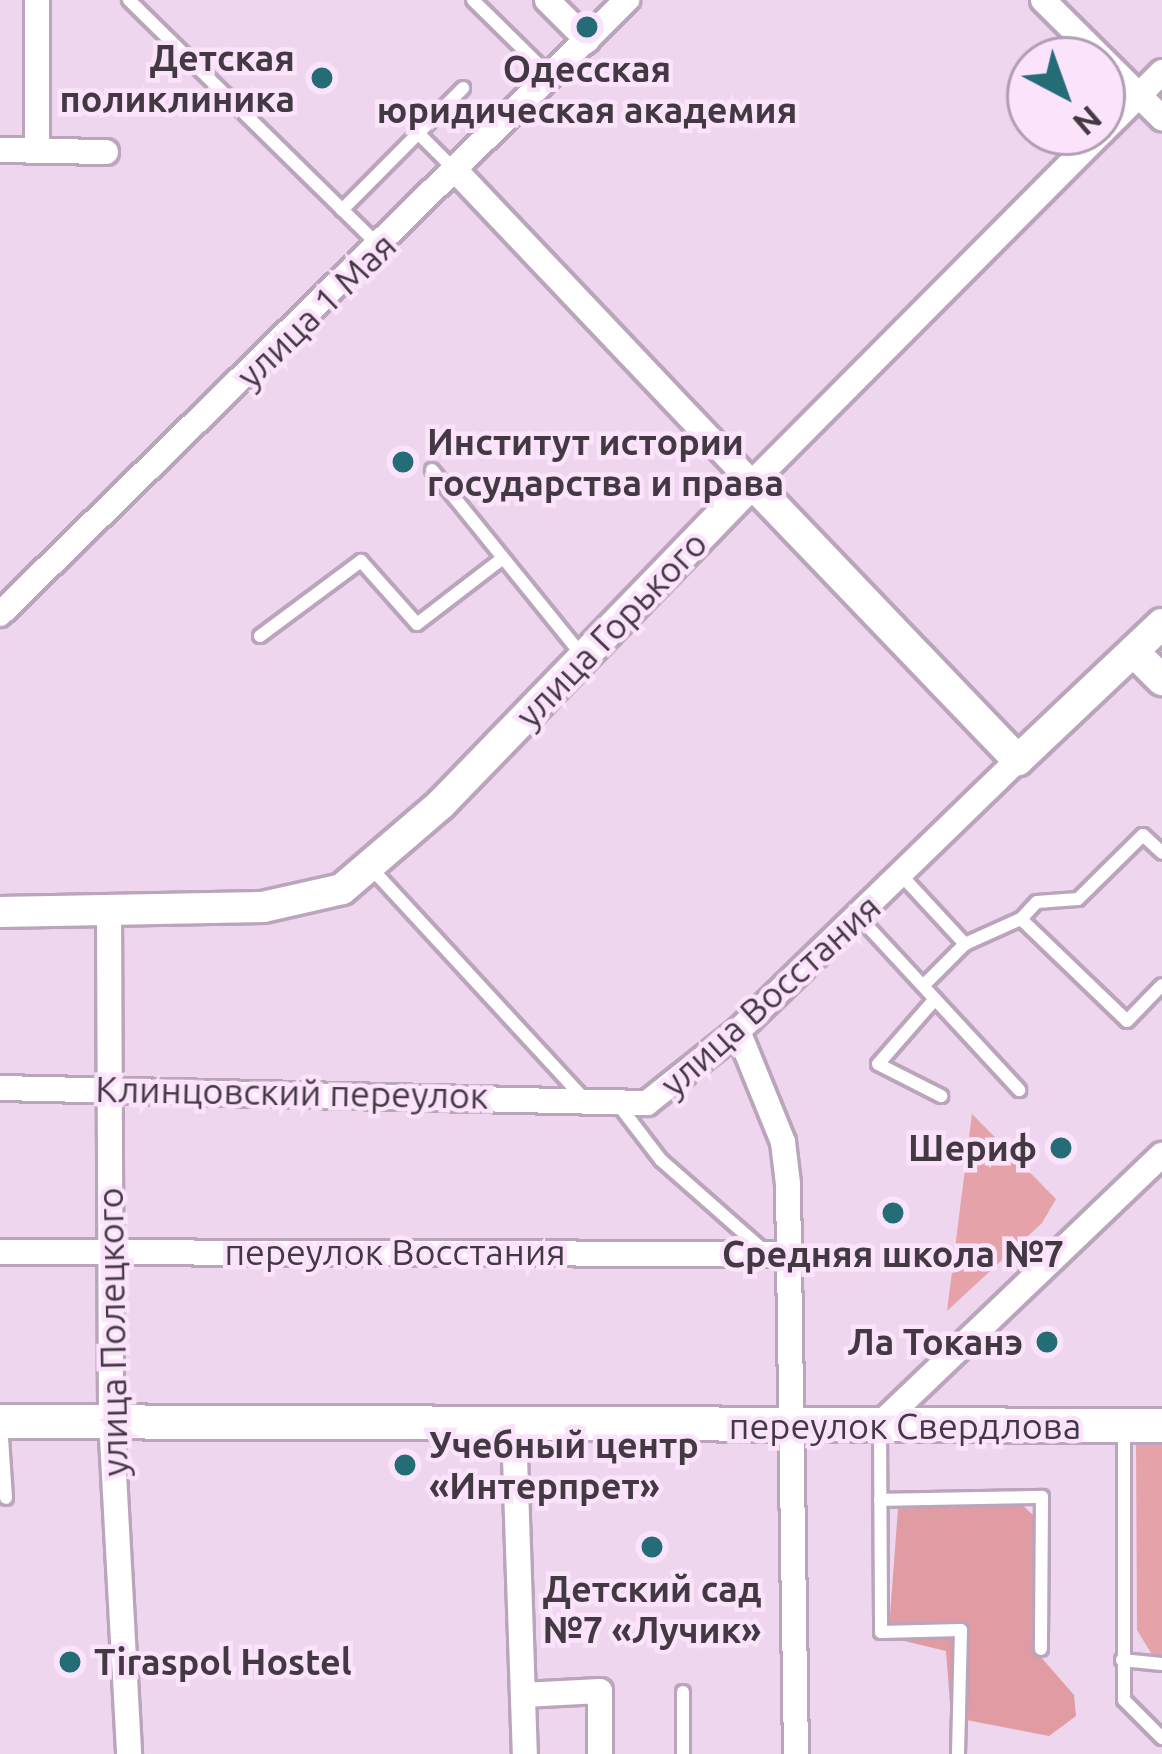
<!DOCTYPE html>
<html>
<head>
<meta charset="utf-8">
<style>
	body { margin:0 }
	#map { position:relative; width:1162px; height:1754px; overflow:hidden; background:#edd6ee; font-family:Ubuntu,sans-serif }
	div>[style] { position:absolute }
	[style*='--x'] { left:calc(var(--x)*1px); top:calc(var(--y)*1px); width:calc(var(--w)*1px); rotate:calc(var(--a)*1deg) }
	.green>* { inset:0; background:#e5a2a9 }
	.forest>* { inset:0; background:#e09ba3 }
	.roads { filter:drop-shadow(3px 0 #bba5bc) drop-shadow(-3px 0 #bba5bc) drop-shadow(0 3px #bba5bc) drop-shadow(0 -3px #bba5bc) }
	.service>* { height:12px; margin:-6px; padding:0 6px; transform-origin:6px; border-radius:6px; background:#fff }
	.minor>* { height:24px; margin:-12px; padding:0 12px; transform-origin:12px; border-radius:12px; background:#fff }
	.tertiary>* { height:30px; margin:-15px; padding:0 15px; transform-origin:15px; border-radius:15px; background:#fff }
	.secondary>* { height:33px; margin:-16.5px; padding:0 16.5px; transform-origin:16.5px; border-radius:16.5px; background:#fff }
	.dots>* { width:33px; height:33px; translate:-50% -50%; box-sizing:border-box; border:6px solid #fbe3fc; border-radius:50% }
	span { translate:-50% -50%; white-space:nowrap; text-align:center; line-height:1.15; -webkit-text-stroke:9px #fbe3fc; paint-order:stroke }
	.poi-label { font-size:36px; color:#423942; font-weight:700 }
	.right { translate:-100% -50%; text-align:right }
	.left { translate:0 -50%; text-align:left }
	.street-label { font-size:36px; color:#423942 }
	.north { position:absolute; left:1006px; top:36px; width:120px; height:120px; box-sizing:border-box; background:#fbe3fc; border:3px solid #b19fb2; border-radius:50%; rotate:139deg; font-size:33px; font-weight:700; line-height:48px; text-align:center; color:#423942 }
	.north::after { content:''; display:block; margin:auto; width:42px; height:54px; background:#246d77; clip-path:polygon(50% 0,100% 100%,50% 72%,0 100%) }
</style>
</head>
<body>
<div id="map">
	<div class="green">
		<i style="clip-path:polygon(972px 1114px,1056px 1199px,1042px 1223px,947px 1311px)"></i>
		<i style="clip-path:polygon(1136px 1437px,1162px 1437px,1162px 1671px,1137px 1630px)"></i>
	</div>
	<div class="forest">
		<i style="clip-path:polygon(1020px 1503px,1034px 1516px,1033px 1648px,1074px 1695px,1076px 1716px,1049px 1736px,951px 1717px,946px 1651px,900px 1640px,889px 1629px,898px 1509px)"></i>
	</div>
	<div class="roads">
		<div class="service">
			<i style="--x:129;--y:0;--w:352;--a:44.5"></i>
			<i style="--x:473;--y:0;--w:108;--a:44.6"></i>
			<i style="--x:418;--y:133;--w:54;--a:45"></i>
			<i style="--x:342;--y:210;--w:172;--a:-45.2"></i>
			<i style="--x:432;--y:470;--w:242;--a:51"></i>
			<i style="--x:260;--y:636;--w:126;--a:-36.6"></i>
			<i style="--x:361;--y:561;--w:84;--a:48.4"></i>
			<i style="--x:417;--y:624;--w:108;--a:-37.5"></i>
			<i style="--x:372;--y:869;--w:311;--a:47.3"></i>
			<i style="--x:902;--y:876;--w:93;--a:47.2"></i>
			<i style="--x:965;--y:944;--w:61;--a:-24.1"></i>
			<i style="--x:1021;--y:919;--w:23;--a:-47"></i>
			<i style="--x:1037;--y:902;--w:41;--a:-4.2"></i>
			<i style="--x:1078;--y:899;--w:91;--a:-44.6"></i>
			<i style="--x:1143;--y:835;--w:26;--a:43"></i>
			<i style="--x:859;--y:917;--w:236;--a:47.2"></i>
			<i style="--x:1021;--y:919;--w:147;--a:43.9"></i>
			<i style="--x:1127;--y:1021;--w:50;--a:-45.8"></i>
			<i style="--x:923;--y:986;--w:59;--a:-45"></i>
			<i style="--x:935;--y:999;--w:86;--a:131.2"></i>
			<i style="--x:878;--y:1064;--w:71;--a:26.9"></i>
			<i style="--x:618;--y:1104;--w:71;--a:52.5"></i>
			<i style="--x:661;--y:1160;--w:135;--a:41.4"></i>
			<i style="--x:1;--y:1423;--w:75;--a:86.2"></i>
			<i style="--x:880;--y:1427;--w:205;--a:89.7"></i>
			<i style="--x:881;--y:1632;--w:80;--a:-1.4"></i>
			<i style="--x:961;--y:1630;--w:124;--a:91.4"></i>
			<i style="--x:1124;--y:1427;--w:273;--a:90"></i>
			<i style="--x:1124;--y:1700;--w:54;--a:45"></i>
			<i style="--x:880;--y:1500;--w:162;--a:-1.1"></i>
			<i style="--x:1042;--y:1497;--w:152;--a:90.4"></i>
			<i style="--x:1122;--y:1660;--w:40;--a:5.7"></i>
			<i style="--x:683;--y:1692;--w:62;--a:90"></i>
		</div>
		<div class="minor">
			<i style="--x:37;--y:0;--w:150;--a:90"></i>
			<i style="--x:547;--y:0;--w:57;--a:45"></i>
			<i style="--x:1043;--y:0;--w:168;--a:44.8"></i>
			<i style="--x:1102;--y:132;--w:85;--a:-45"></i>
			<i style="--x:0;--y:150;--w:106;--a:1.1"></i>
			<i style="--x:457;--y:172;--w:429;--a:46.5"></i>
			<i style="--x:752;--y:483;--w:496;--a:-45.1"></i>
			<i style="--x:0;--y:614;--w:878;--a:-44.4"></i>
			<i style="--x:109;--y:910;--w:509;--a:89.77"></i>
			<i style="--x:111;--y:1419;--w:335;--a:86.9"></i>
			<i style="--x:738;--y:1031;--w:120;--a:67.9"></i>
			<i style="--x:783;--y:1142;--w:42;--a:83.2"></i>
			<i style="--x:788;--y:1184;--w:570;--a:89.2"></i>
			<i style="--x:0;--y:1088;--w:647;--a:1.33"></i>
			<i style="--x:647;--y:1103;--w:116;--a:-38.4"></i>
			<i style="--x:738;--y:1031;--w:390;--a:-44.1"></i>
			<i style="--x:0;--y:1252;--w:790;--a:0.15"></i>
			<i style="--x:514;--y:1427;--w:327;--a:88.1"></i>
			<i style="--x:877;--y:1427;--w:394;--a:-43.7"></i>
			<i style="--x:523;--y:1695;--w:77;--a:-3"></i>
			<i style="--x:600;--y:1691;--w:63;--a:90"></i>
		</div>
		<div class="tertiary">
			<i style="--x:1134;--y:652;--w:40;--a:45"></i>
			<i style="--x:0;--y:912;--w:263;--a:-1.1"></i>
			<i style="--x:263;--y:907;--w:81;--a:-12.8"></i>
			<i style="--x:342;--y:889;--w:130;--a:-40.6"></i>
			<i style="--x:441;--y:804;--w:447;--a:-45.9"></i>
			<i style="--x:752;--y:483;--w:384;--a:46.2"></i>
			<i style="--x:1018;--y:760;--w:198;--a:-43.4"></i>
		</div>
		<div class="secondary">
			<i style="--x:0;--y:1421;--w:1162;--a:0.2"></i>
		</div>
	</div>
	<div class="dots">
		<i style="left:587px;top:27px;background:#246d77"></i>
		<i style="left:322px;top:78px;background:#246d77"></i>
		<i style="left:403px;top:462px;background:#246d77"></i>
		<i style="left:1061px;top:1148px;background:#246d77"></i>
		<i style="left:893px;top:1213px;background:#246d77"></i>
		<i style="left:1047px;top:1342px;background:#246d77"></i>
		<i style="left:405px;top:1465px;background:#246d77"></i>
		<i style="left:652px;top:1547px;background:#246d77"></i>
		<i style="left:70px;top:1662px;background:#246d77"></i>
	</div>
	<div class="poi-label">
		<span class="right" style="left:295px;top:78px">Детская<br>поликлиника</span>
		<span style="left:587px;top:89px">Одесская<br>юридическая академия</span>
		<span class="left" style="left:427px;top:462px">Институт истории<br>государства и права</span>
		<span class="right" style="left:1037px;top:1148px">Шериф</span>
		<span style="left:893px;top:1254px">Средняя школа №7</span>
		<span class="right" style="left:1023px;top:1342px">Ла Токанэ</span>
		<span class="left" style="left:429px;top:1465px">Учебный центр<br>«Интерпрет»</span>
		<span style="left:652px;top:1609px">Детский сад<br>№7 «Лучик»</span>
		<span class="left" style="left:94px;top:1662px">Tiraspol Hostel</span>
	</div>
	<div class="street-label">
		<span style="left:316px;top:310px;rotate:-44deg">улица 1 Мая</span>
		<span style="left:611px;top:629px;rotate:-46deg">улица Горького</span>
		<span style="left:770px;top:995px;rotate:-42deg">улица Восстания</span>
		<span style="left:292px;top:1092px;rotate:1deg">Клинцовский переулок</span>
		<span style="left:395px;top:1252px">переулок Восстания</span>
		<span style="left:112px;top:1332px;rotate:-91deg">улица Полецкого</span>
		<span style="left:905px;top:1426px">переулок Свердлова</span>
	</div>
	<div class="north">N</div>
</div>
</body>
</html>
